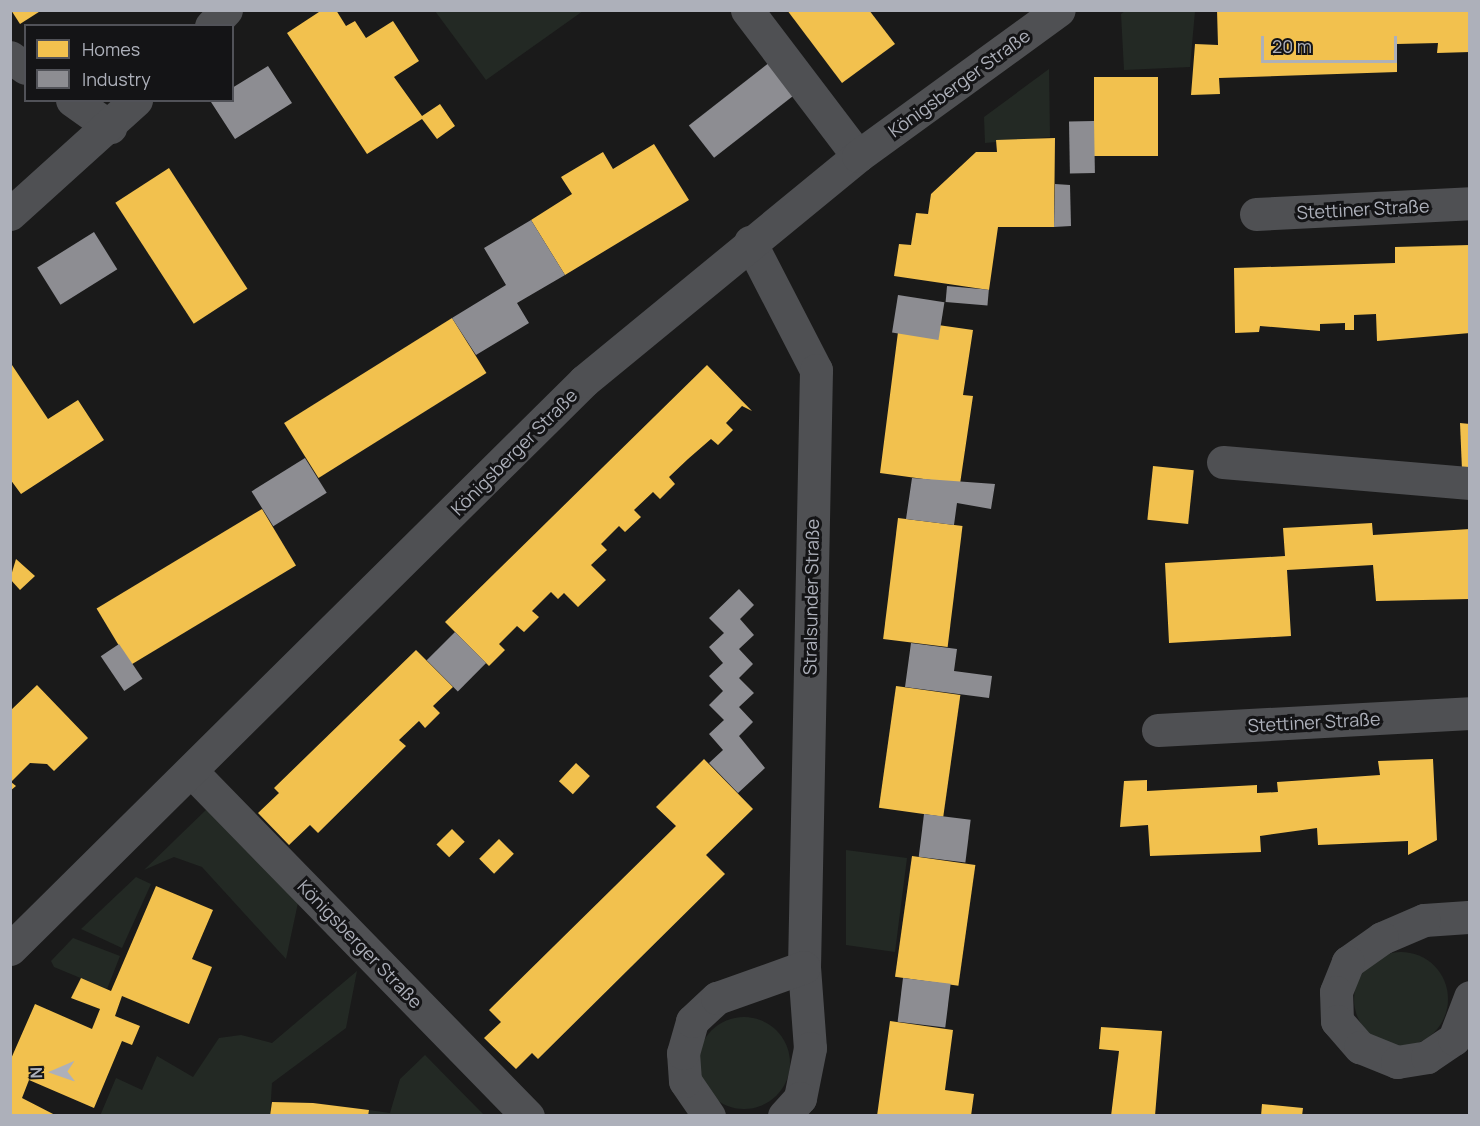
<!DOCTYPE html>
<html>
<head>
<meta charset="utf-8">
<style>
	body { margin:0 }
	#map { position:relative; width:1480px; height:1126px; overflow:hidden; background:#1a1a1a; font-family:Manrope,sans-serif }
	div>[style] { position:absolute }
	[style*='--x'] { left:calc(var(--x)*1px); top:calc(var(--y)*1px); width:calc(var(--w)*1px); rotate:calc(var(--a)*1deg) }
	.green>* { inset:0; background:#232924 }
	.round { border-radius:50% }
	.homes>* { inset:0; background:#f2c14e; transform-origin:0 0 }
	.industry>* { inset:0; background:#8d8d92; transform-origin:0 0 }
	.minor>* { height:33px; margin:-16.5px; padding:0 16.5px; transform-origin:16.5px; border-radius:16.5px; background:#4f5053 }
	span { translate:-50% -50%; white-space:nowrap; text-align:center; line-height:1.15; -webkit-text-stroke:6px #141416; paint-order:stroke }
	.street-label { font-size:18px; color:#adb0ba }
	.frame { position:absolute; inset:0; border:12px solid #adb0ba; pointer-events:none }
	.legend { position:absolute; left:24px; top:24px; width:210px; height:78px; box-sizing:border-box; background:#141416; border:2px solid #515258; margin:0; padding:8px 10px; list-style:none; font-size:18px; color:#adb0ba }
	.legend li { display:flex; align-items:center; gap:12px; height:30px }
	.legend b { width:30px; border:2px solid #515258 }
	.north { position:absolute; left:24px; top:1042px; width:60px; height:60px; -webkit-text-stroke:4px #141416; paint-order:stroke; rotate:268deg; font-size:16px; font-weight:700; line-height:24px; text-align:center; color:#adb0ba }
	.north::after { content:''; display:block; margin:auto; width:21px; height:27px; background:#adb0ba; clip-path:polygon(50% 0,100% 100%,50% 72%,0 100%) }
	.scale { position:absolute; left:1261px; top:36px; width:136px; height:27px; box-sizing:border-box; border:3px solid #adb0ba; border-top:0; padding-left:8px; font-size:18px; line-height:21px; white-space:nowrap; color:#adb0ba; -webkit-text-stroke:4px #141416; paint-order:stroke }
</style>
</head>
<body>
<div id="map">
	<div class="green">
		<i style="clip-path:polygon(1126px 10px,1195px 11px,1190px 67px,1124px 70px,1121px 14px)"></i>
		<i style="clip-path:polygon(435px 11px,583px 11px,486px 80px)"></i>
		<i style="clip-path:polygon(1049px 69px,1050px 137px,985px 143px,984px 117px)"></i>
		<i style="clip-path:polygon(210px 806px,299px 898px,286px 959px,202px 867px,174px 857px,144px 870px)"></i>
		<i style="clip-path:polygon(846px 850px,907px 858px,895px 952px,846px 945px)"></i>
		<i style="clip-path:polygon(136px 877px,151px 884px,122px 948px,81px 929px)"></i>
		<i style="clip-path:polygon(73px 938px,120px 956px,107px 989px,54px 967px,51px 961px)"></i>
		<i class="round" style="left:1354px;top:952px;width:94px;height:94px"></i>
		<i style="clip-path:polygon(357px 971px,346px 1028px,272px 1083px,270px 1115px,100px 1116px,116px 1078px,142px 1090px,157px 1056px,193px 1077px,219px 1038px,241px 1035px,272px 1043px)"></i>
		<i class="round" style="left:698px;top:1017px;width:92px;height:92px"></i>
		<i style="clip-path:polygon(425px 1055px,484px 1115px,368px 1115px,369px 1110px,390px 1113px,400px 1079px)"></i>
	</div>
	<div class="homes">
		<i style="clip-path:polygon(11px 10px,42px 10px,20px 24px)"></i>
		<i style="clip-path:polygon(322px 10px,336px 10px,346px 26px,355px 21px,366px 38px,393px 21px,419px 61px,394px 77px,422px 116px,440px 104px,455px 126px,437px 139px,422px 119px,367px 154px,287px 33px)"></i>
		<i style="clip-path:polygon(787px 10px,869px 10px,895px 44px,842px 83px)"></i>
		<i style="clip-path:polygon(1217px 10px,1470px 10px,1470px 52px,1437px 53px,1438px 43px,1397px 44px,1397px 72px,1219px 78px,1220px 94px,1191px 95px,1195px 44px,1218px 45px)"></i>
		<i style="left:1094px;top:77px;width:64px;height:79px"></i>
		<i style="clip-path:polygon(1055px 138px,1054px 227px,998px 227px,989px 290px,894px 276px,899px 244px,911px 245px,916px 213px,928px 214px,931px 194px,976px 152px,997px 152px,996px 140px)"></i>
		<i style="clip-path:polygon(654px 144px,689px 200px,565px 275px,531px 220px,572px 194px,561px 177px,603px 152px,613px 169px)"></i>
		<i style="left:169px;top:168px;width:144px;height:64px;rotate:57deg"></i>
		<i style="clip-path:polygon(1470px 245px,1470px 333px,1377px 341px,1376px 314px,1354px 315px,1354px 330px,1345px 330px,1345px 323px,1320px 324px,1320px 331px,1260px 326px,1259px 332px,1235px 333px,1234px 268px,1395px 263px,1395px 247px)"></i>
		<i style="left:452px;top:318px;width:65px;height:198px;rotate:58deg"></i>
		<i style="clip-path:polygon(938px 325px,973px 330px,963px 395px,973px 396px,960px 484px,880px 473px,898px 332px,936px 337px)"></i>
		<i style="clip-path:polygon(10px 362px,48px 419px,78px 400px,104px 440px,21px 494px,10px 479px)"></i>
		<i style="clip-path:polygon(707px 365px,752px 411px,742px 406px,726px 423px,733px 430px,718px 445px,711px 439px,688px 459px,669px 477px,675px 484px,660px 499px,653px 492px,634px 510px,641px 517px,625px 532px,619px 526px,601px 544px,607px 550px,591px 565px,606px 580px,578px 607px,564px 593px,558px 599px,551px 592px,532px 611px,539px 617px,524px 632px,517px 626px,499px 644px,505px 650px,489px 666px,445px 622px)"></i>
		<i style="clip-path:polygon(1460px 423px,1470px 424px,1470px 470px,1462px 470px)"></i>
		<i style="left:1153px;top:466px;width:41px;height:54px;rotate:6deg"></i>
		<i style="left:262px;top:509px;width:66px;height:193px;rotate:59deg"></i>
		<i style="left:898px;top:518px;width:65px;height:122px;rotate:7deg"></i>
		<i style="clip-path:polygon(1372px 523px,1373px 535px,1470px 529px,1470px 599px,1376px 601px,1373px 565px,1287px 570px,1291px 636px,1169px 643px,1165px 563px,1285px 556px,1283px 528px)"></i>
		<i style="clip-path:polygon(16px 559px,35px 576px,20px 590px,10px 579px)"></i>
		<i style="clip-path:polygon(416px 650px,453px 687px,433px 706px,440px 713px,425px 728px,419px 721px,399px 740px,406px 746px,318px 833px,310px 825px,289px 845px,258px 813px,279px 793px,274px 788px)"></i>
		<i style="clip-path:polygon(37px 685px,88px 738px,54px 771px,47px 764px,30px 763px,11px 782px,16px 786px,10px 791px,10px 711px)"></i>
		<i style="left:896px;top:686px;width:65px;height:123px;rotate:8deg"></i>
		<i style="clip-path:polygon(704px 759px,753px 809px,706px 855px,725px 874px,538px 1059px,532px 1053px,516px 1069px,484px 1038px,501px 1022px,489px 1010px,676px 826px,656px 807px)"></i>
		<i style="clip-path:polygon(1433px 759px,1437px 840px,1408px 855px,1408px 841px,1318px 845px,1317px 828px,1260px 836px,1261px 852px,1150px 856px,1148px 825px,1120px 827px,1124px 781px,1147px 780px,1147px 791px,1257px 785px,1257px 793px,1278px 792px,1277px 782px,1380px 775px,1378px 761px)"></i>
		<i style="left:576px;top:763px;width:19px;height:25px;rotate:43deg"></i>
		<i style="left:452px;top:829px;width:18px;height:22px;rotate:45deg"></i>
		<i style="left:499px;top:839px;width:21px;height:28px;rotate:45deg"></i>
		<i style="left:912px;top:856px;width:64px;height:122px;rotate:8deg"></i>
		<i style="clip-path:polygon(156px 886px,213px 910px,192px 959px,212px 967px,189px 1024px,122px 996px,115px 1016px,140px 1026px,132px 1045px,122px 1041px,94px 1108px,29px 1080px,22px 1098px,57px 1116px,10px 1116px,10px 1061px,35px 1004px,92px 1029px,100px 1009px,71px 998px,81px 978px,111px 991px)"></i>
		<i style="clip-path:polygon(890px 1021px,953px 1030px,945px 1090px,974px 1094px,971px 1116px,877px 1116px)"></i>
		<i style="clip-path:polygon(1101px 1027px,1162px 1031px,1155px 1116px,1111px 1116px,1119px 1051px,1099px 1049px)"></i>
		<i style="clip-path:polygon(272px 1102px,313px 1103px,369px 1110px,368px 1116px,270px 1116px)"></i>
		<i style="clip-path:polygon(1262px 1104px,1303px 1108px,1302px 1116px,1261px 1116px)"></i>
	</div>
	<div class="industry">
		<i style="left:770px;top:62px;width:41px;height:103px;rotate:52deg"></i>
		<i style="clip-path:polygon(268px 66px,292px 103px,235px 139px,211px 102px,232px 100px,232px 88px)"></i>
		<i style="left:1094px;top:121px;width:52px;height:25px;rotate:89deg"></i>
		<i style="clip-path:polygon(1055px 184px,1070px 185px,1071px 226px,1054px 227px)"></i>
		<i style="clip-path:polygon(531px 220px,565px 275px,517px 303px,529px 323px,476px 355px,452px 318px,506px 285px,484px 248px)"></i>
		<i style="left:94px;top:232px;width:44px;height:67px;rotate:58deg"></i>
		<i style="left:947px;top:286px;width:42px;height:16px;rotate:5deg"></i>
		<i style="left:898px;top:295px;width:47px;height:38px;rotate:9deg"></i>
		<i style="left:305px;top:458px;width:41px;height:63px;rotate:58deg"></i>
		<i style="clip-path:polygon(912px 478px,995px 484px,991px 509px,957px 503px,954px 525px,906px 519px)"></i>
		<i style="clip-path:polygon(739px 589px,754px 605px,740px 619px,754px 635px,739px 649px,753px 664px,739px 678px,754px 693px,739px 707px,753px 722px,739px 736px,765px 768px,738px 793px,709px 763px,723px 750px,709px 734px,724px 720px,709px 705px,723px 691px,709px 676px,723px 663px,709px 647px,724px 633px,709px 618px)"></i>
		<i style="left:455px;top:632px;width:44px;height:40px;rotate:45deg"></i>
		<i style="clip-path:polygon(911px 643px,957px 649px,954px 671px,992px 676px,989px 698px,905px 687px)"></i>
		<i style="left:119px;top:644px;width:42px;height:22px;rotate:56deg"></i>
		<i style="left:924px;top:814px;width:47px;height:43px;rotate:7deg"></i>
		<i style="left:903px;top:978px;width:48px;height:44px;rotate:7deg"></i>
	</div>
	<div class="minor">
		<i style="--x:747;--y:10;--w:183;--a:52.8"></i>
		<i style="--x:211;--y:26;--w:22;--a:-47"></i>
		<i style="--x:10;--y:57;--w:19;--a:35"></i>
		<i style="--x:72;--y:100;--w:47;--a:35.4"></i>
		<i style="--x:10;--y:214;--w:170;--a:-42.1"></i>
		<i style="--x:1256;--y:214;--w:214;--a:-2.9"></i>
		<i style="--x:750;--y:242;--w:144;--a:62.7"></i>
		<i style="--x:816;--y:370;--w:597;--a:91.15"></i>
		<i style="--x:804;--y:967;--w:81;--a:85.8"></i>
		<i style="--x:810;--y:1048;--w:51;--a:101.3"></i>
		<i style="--x:800;--y:1098;--w:24;--a:132"></i>
		<i style="--x:1223;--y:462;--w:248;--a:4.9"></i>
		<i style="--x:1158;--y:730;--w:312;--a:-3.1"></i>
		<i style="--x:192;--y:772;--w:481;--a:45.7"></i>
		<i style="--x:1468;--y:917;--w:44;--a:176.1"></i>
		<i style="--x:1424;--y:920;--w:46;--a:156.8"></i>
		<i style="--x:1382;--y:938;--w:42;--a:144.8"></i>
		<i style="--x:1348;--y:962;--w:32;--a:112"></i>
		<i style="--x:1336;--y:992;--w:29;--a:88"></i>
		<i style="--x:1337;--y:1021;--w:35;--a:49"></i>
		<i style="--x:1360;--y:1047;--w:40;--a:22"></i>
		<i style="--x:1397;--y:1062;--w:30;--a:-9"></i>
		<i style="--x:1427;--y:1057;--w:32;--a:-34"></i>
		<i style="--x:1454;--y:1039;--w:45;--a:-69.1"></i>
		<i style="--x:10;--y:949;--w:808;--a:-44.7"></i>
		<i style="--x:584;--y:381;--w:355;--a:-39.4"></i>
		<i style="--x:858;--y:156;--w:248;--a:-36"></i>
		<i style="--x:709;--y:1116;--w:42;--a:-124.4"></i>
		<i style="--x:685;--y:1081;--w:28;--a:-94"></i>
		<i style="--x:683;--y:1053;--w:33;--a:-74"></i>
		<i style="--x:692;--y:1021;--w:34;--a:-43"></i>
		<i style="--x:717;--y:998;--w:92;--a:-19.6"></i>
	</div>
	<div class="street-label">
		<span style="left:959px;top:83px;rotate:-36deg">Königsberger Straße</span>
		<span style="left:1363px;top:209px;rotate:-3deg">Stettiner Straße</span>
		<span style="left:514px;top:452px;rotate:-45deg">Königsberger Straße</span>
		<span style="left:811px;top:597px;rotate:-89deg">Stralsunder Straße</span>
		<span style="left:1314px;top:722px;rotate:-3deg">Stettiner Straße</span>
		<span style="left:360px;top:944px;rotate:46deg">Königsberger Straße</span>
	</div>
	<div class="frame"></div>
	<ul class="legend">
	<li><b style="height:16px;background:#f2c14e"></b>Homes</li>
	<li><b style="height:16px;background:#8d8d92"></b>Industry</li>
	</ul>
	<div class="north">N</div>
	<div class="scale">20 m</div>
</div>
</body>
</html>
